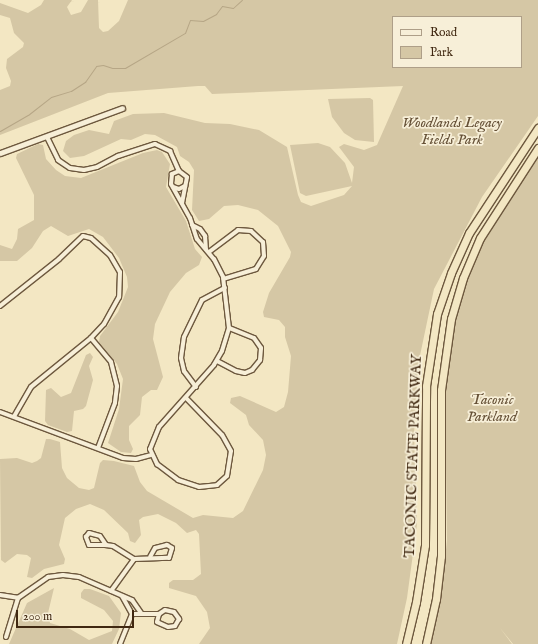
<!DOCTYPE html>
<html>
<head>
<meta charset="utf-8">
<style>
	body { margin:0 }
	#map { position:relative; width:538px; height:644px; overflow:hidden; background:#f3e7c3; font-family:"IM FELL English",serif }
	div>[style] { position:absolute }
	[style*='--x'] { left:calc(var(--x)*1px); top:calc(var(--y)*1px); width:calc(var(--w)*1px); rotate:calc(var(--a)*1deg) }
	.green>* { inset:0; background:#d5c7a5 }
	.stream>* { height:1px; margin:-0.5px; padding:0 0.5px; transform-origin:0.5px; border-radius:0.5px; background:#b6a686 }
	.roads { filter:drop-shadow(1px 0 #6d583e) drop-shadow(-1px 0 #6d583e) drop-shadow(0 1px #6d583e) drop-shadow(0 -1px #6d583e) }
	.minor>* { height:4px; margin:-2px; padding:0 2px; transform-origin:2px; border-radius:2px; background:#f7efd8 }
	.tertiary>* { height:5px; margin:-2.5px; padding:0 2.5px; transform-origin:2.5px; border-radius:2.5px; background:#f7efd8 }
	.motorway>* { height:7px; margin:-3.5px; padding:0 3.5px; transform-origin:3.5px; border-radius:3.5px; background:#f3e7c3 }
	span { translate:-50% -50%; white-space:nowrap; text-align:center; line-height:1.15; -webkit-text-stroke:3.5px #f7efd8; paint-order:stroke }
	.park-label { font-size:15px; color:#655036; font-style:italic }
	.street-label { font-size:15px; color:#402811 }
	.legend { position:absolute; left:392px; top:16px; width:130px; height:52px; box-sizing:border-box; background:#f7efd8; border:1px solid #ae9f88; margin:0; padding:5px 7px; list-style:none; font-size:12px; color:#402811 }
	.legend li { display:flex; align-items:center; gap:8px; height:20px }
	.legend b { width:20px; border:1px solid #ae9f88 }
	.scale { position:absolute; left:16px; top:610px; width:118px; height:18px; box-sizing:border-box; border:2px solid #402811; border-top:0; padding-left:5px; font-size:12px; line-height:14px; white-space:nowrap; color:#402811; -webkit-text-stroke:3px #f7efd8; paint-order:stroke }
</style>
</head>
<body>
<div id="map">
	<div class="green">
		<i style="clip-path:polygon(evenodd,44px 0,72px 0,67px 7px,71px 15px,81px 12px,88px 0,98px 0,99px 28px,103px 32px,108px 31px,119px 21px,128px 0,538px 0,538px 116px,482px 197px,434px 289px,418px 365px,414px 434px,417px 524px,407px 598px,397px 644px,199px 644px,210px 628px,207px 612px,196px 596px,169px 588px,169px 583px,173px 580px,193px 580px,201px 574px,199px 534px,196px 530px,187px 533px,176px 523px,158px 514px,143px 517px,139px 520px,141px 535px,135px 543px,130px 541px,128px 533px,104px 510px,90px 504px,76px 509px,65px 518px,59px 545px,65px 559px,64px 564px,44px 569px,32px 578px,27px 577px,31px 558px,27px 555px,17px 554px,5px 563px,1px 560px,0 459px,17px 458px,32px 463px,37px 461px,41px 458px,46px 439px,50px 439px,60px 442px,62px 468px,67px 478px,79px 488px,89px 490px,94px 488px,100px 463px,103px 460px,114px 461px,134px 466px,140px 482px,147px 491px,193px 518px,203px 515px,233px 518px,243px 511px,263px 470px,266px 455px,263px 440px,249px 425px,246px 415px,230px 403px,231px 398px,240px 396px,276px 412px,284px 407px,288px 392px,291px 356px,285px 337px,285px 327px,279px 320px,264px 317px,263px 312px,269px 293px,290px 257px,291px 252px,278px 226px,258px 210px,238px 205px,224px 206px,209px 219px,199px 221px,192px 210px,194px 170px,189px 162px,180px 156px,177px 147px,155px 135px,145px 134px,131px 140px,121px 139px,84px 156px,70px 158px,63px 151px,66px 141px,74px 135px,89px 130px,109px 134px,114px 121px,133px 114px,164px 113px,205px 123px,230px 124px,259px 130px,287px 147px,298px 195px,301px 202px,311px 206px,344px 195px,352px 186px,306px 196px,300px 193px,290px 145px,318px 143px,330px 147px,345px 163px,352px 183px,354px 167px,339px 147px,344px 144px,364px 150px,377px 145px,403px 86px,212px 94px,205px 86px,198px 86px,108px 93px,0 135px,0 90px,10px 86px,11px 81px,6px 68px,7px 59px,23px 47px,24px 43px,14px 33px,10px 18px,0 15px,0 3px,28px 13px,41px 5px,44px 0,393px 17px,521px 17px,521px 67px,393px 67px,393px 17px)"></i>
		<i style="clip-path:polygon(370px 98px,373px 100px,374px 142px,355px 140px,344px 133px,332px 117px,328px 99px)"></i>
		<i style="clip-path:polygon(38px 144px,43px 145px,46px 159px,56px 170px,65px 176px,81px 178px,143px 153px,157px 150px,162px 152px,170px 164px,166px 187px,186px 221px,195px 249px,202px 257px,199px 265px,186px 273px,170px 292px,155px 324px,153px 339px,163px 377px,157px 390px,151px 390px,142px 397px,140px 415px,129px 426px,129px 440px,133px 449px,131px 453px,121px 452px,108px 443px,119px 409px,123px 379px,117px 364px,99px 342px,100px 336px,118px 312px,128px 287px,127px 277px,119px 258px,103px 237px,89px 229px,68px 236px,51px 226px,43px 231px,32px 248px,17px 261px,0 261px,0 245px,12px 249px,17px 239px,18px 229px,34px 220px,34px 195px,16px 158px,17px 154px)"></i>
		<i style="clip-path:polygon(538px 156px,538px 644px,513px 644px,500px 628px,512px 644px,431px 644px,442px 588px,447px 540px,445px 393px,452px 334px,464px 288px,482px 245px)"></i>
		<i style="clip-path:polygon(90px 353px,93px 357px,89px 366px,93px 380px,86px 406px,83px 409px,74px 411px,72px 431px,67px 432px,48px 425px,45px 421px,46px 390px,51px 388px,61px 397px,71px 393px,86px 355px)"></i>
		<i style="clip-path:polygon(54px 588px,48px 613px,50px 623px,70px 629px,89px 640px,112px 631px,113px 621px,104px 610px,81px 598px,81px 593px,84px 589px,90px 589px,109px 596px,121px 613px,119px 629px,112px 644px,9px 644px,27px 603px)"></i>
	</div>
	<div class="stream">
		<i style="--x:0;--y:131;--w:32;--a:-30"></i>
		<i style="--x:28;--y:115;--w:29;--a:-38"></i>
		<i style="--x:51;--y:97;--w:21;--a:-17"></i>
		<i style="--x:71;--y:91;--w:17;--a:-33"></i>
		<i style="--x:85;--y:82;--w:19;--a:-55"></i>
		<i style="--x:96;--y:66;--w:7;--a:-8"></i>
		<i style="--x:103;--y:65;--w:9;--a:18"></i>
		<i style="--x:112;--y:68;--w:13;--a:0"></i>
		<i style="--x:125;--y:68;--w:69;--a:-30.3"></i>
		<i style="--x:185;--y:33;--w:14;--a:-69"></i>
		<i style="--x:190;--y:20;--w:13;--a:4"></i>
		<i style="--x:203;--y:21;--w:15;--a:-28"></i>
		<i style="--x:216;--y:14;--w:10;--a:-53"></i>
		<i style="--x:222;--y:6;--w:11;--a:10"></i>
		<i style="--x:233;--y:8;--w:12;--a:-42"></i>
	</div>
	<div class="roads">
		<div class="minor">
			<i style="--x:47;--y:137;--w:25;--a:64"></i>
			<i style="--x:58;--y:160;--w:14;--a:34"></i>
			<i style="--x:70;--y:168;--w:14;--a:8"></i>
			<i style="--x:84;--y:170;--w:13;--a:-13"></i>
			<i style="--x:97;--y:167;--w:24;--a:-28"></i>
			<i style="--x:118;--y:156;--w:39;--a:-18"></i>
			<i style="--x:155;--y:144;--w:17;--a:25"></i>
			<i style="--x:170;--y:151;--w:22;--a:66"></i>
			<i style="--x:173;--y:187;--w:6;--a:18"></i>
			<i style="--x:179;--y:189;--w:7;--a:-27"></i>
			<i style="--x:182;--y:203;--w:26;--a:-79"></i>
			<i style="--x:187;--y:177;--w:10;--a:-143"></i>
			<i style="--x:179;--y:171;--w:8;--a:157"></i>
			<i style="--x:172;--y:174;--w:10;--a:96"></i>
			<i style="--x:171;--y:184;--w:39;--a:61"></i>
			<i style="--x:190;--y:218;--w:22;--a:72"></i>
			<i style="--x:197;--y:239;--w:26;--a:50"></i>
			<i style="--x:214;--y:259;--w:20;--a:63"></i>
			<i style="--x:223;--y:277;--w:51;--a:83.3"></i>
			<i style="--x:229;--y:328;--w:24;--a:107"></i>
			<i style="--x:222;--y:351;--w:16;--a:120"></i>
			<i style="--x:214;--y:365;--w:83;--a:131.6"></i>
			<i style="--x:159;--y:427;--w:24;--a:112"></i>
			<i style="--x:150;--y:449;--w:17;--a:65"></i>
			<i style="--x:157;--y:464;--w:26;--a:37"></i>
			<i style="--x:178;--y:480;--w:22;--a:18"></i>
			<i style="--x:199;--y:487;--w:18;--a:-6"></i>
			<i style="--x:217;--y:485;--w:13;--a:-42"></i>
			<i style="--x:227;--y:476;--w:25;--a:-81"></i>
			<i style="--x:231;--y:451;--w:18;--a:-119"></i>
			<i style="--x:222;--y:435;--w:52;--a:-134.2"></i>
			<i style="--x:192;--y:225;--w:9;--a:27"></i>
			<i style="--x:200;--y:229;--w:9;--a:54"></i>
			<i style="--x:205;--y:236;--w:13;--a:86"></i>
			<i style="--x:209;--y:252;--w:36;--a:-37"></i>
			<i style="--x:238;--y:230;--w:13;--a:4"></i>
			<i style="--x:251;--y:231;--w:16;--a:43"></i>
			<i style="--x:263;--y:242;--w:14;--a:86"></i>
			<i style="--x:264;--y:256;--w:15;--a:122"></i>
			<i style="--x:256;--y:269;--w:34;--a:163"></i>
			<i style="--x:0;--y:306;--w:75;--a:-38.5"></i>
			<i style="--x:59;--y:259;--w:33;--a:-44"></i>
			<i style="--x:83;--y:236;--w:8;--a:14"></i>
			<i style="--x:91;--y:238;--w:25;--a:42"></i>
			<i style="--x:110;--y:255;--w:20;--a:60"></i>
			<i style="--x:120;--y:272;--w:25;--a:92"></i>
			<i style="--x:119;--y:297;--w:31;--a:119"></i>
			<i style="--x:104;--y:324;--w:19;--a:133"></i>
			<i style="--x:91;--y:338;--w:77;--a:140.8"></i>
			<i style="--x:31;--y:387;--w:34;--a:120"></i>
			<i style="--x:91;--y:338;--w:31;--a:50"></i>
			<i style="--x:111;--y:362;--w:25;--a:76"></i>
			<i style="--x:117;--y:386;--w:17;--a:97"></i>
			<i style="--x:115;--y:403;--w:48;--a:110.7"></i>
			<i style="--x:217;--y:361;--w:21;--a:28"></i>
			<i style="--x:236;--y:371;--w:9;--a:13"></i>
			<i style="--x:245;--y:373;--w:8;--a:-23"></i>
			<i style="--x:252;--y:370;--w:13;--a:-51"></i>
			<i style="--x:260;--y:360;--w:12;--a:-85"></i>
			<i style="--x:261;--y:348;--w:12;--a:-125"></i>
			<i style="--x:254;--y:338;--w:27;--a:-158"></i>
			<i style="--x:196;--y:387;--w:20;--a:-127"></i>
			<i style="--x:184;--y:371;--w:13;--a:-103"></i>
			<i style="--x:181;--y:358;--w:21;--a:-82"></i>
			<i style="--x:184;--y:337;--w:41;--a:-64.1"></i>
			<i style="--x:202;--y:300;--w:26;--a:-28"></i>
			<i style="--x:0;--y:412;--w:131;--a:20.5"></i>
			<i style="--x:123;--y:458;--w:13;--a:4"></i>
			<i style="--x:136;--y:459;--w:16;--a:-15"></i>
			<i style="--x:106;--y:545;--w:17;--a:180"></i>
			<i style="--x:89;--y:545;--w:9;--a:-111"></i>
			<i style="--x:86;--y:537;--w:5;--a:-53"></i>
			<i style="--x:89;--y:533;--w:11;--a:15"></i>
			<i style="--x:100;--y:536;--w:11;--a:56"></i>
			<i style="--x:106;--y:545;--w:7;--a:8"></i>
			<i style="--x:113;--y:546;--w:25;--a:32"></i>
			<i style="--x:134;--y:559;--w:35;--a:-2"></i>
			<i style="--x:169;--y:558;--w:10;--a:-73"></i>
			<i style="--x:172;--y:548;--w:6;--a:-149"></i>
			<i style="--x:167;--y:545;--w:12;--a:166"></i>
			<i style="--x:155;--y:548;--w:10;--a:119"></i>
			<i style="--x:111;--y:591;--w:39;--a:-54"></i>
			<i style="--x:0;--y:595;--w:18;--a:9"></i>
			<i style="--x:18;--y:598;--w:37;--a:-35"></i>
			<i style="--x:48;--y:577;--w:15;--a:-8"></i>
			<i style="--x:63;--y:575;--w:16;--a:7"></i>
			<i style="--x:79;--y:577;--w:58;--a:23.5"></i>
			<i style="--x:132;--y:600;--w:16;--a:55"></i>
			<i style="--x:122;--y:596;--w:21;--a:61"></i>
			<i style="--x:132;--y:614;--w:27;--a:0"></i>
			<i style="--x:165;--y:610;--w:9;--a:13"></i>
			<i style="--x:174;--y:612;--w:9;--a:54"></i>
			<i style="--x:179;--y:619;--w:8;--a:120"></i>
			<i style="--x:175;--y:626;--w:7;--a:172"></i>
			<i style="--x:168;--y:627;--w:12;--a:-156"></i>
			<i style="--x:157;--y:622;--w:8;--a:-76"></i>
			<i style="--x:159;--y:614;--w:7;--a:-34"></i>
			<i style="--x:6;--y:637;--w:41;--a:-72.9"></i>
			<i style="--x:120;--y:644;--w:32;--a:-68"></i>
		</div>
		<div class="tertiary">
			<i style="--x:0;--y:153;--w:130;--a:-20.2"></i>
		</div>
		<div class="motorway">
			<i style="--x:406;--y:644;--w:43;--a:-76.6"></i>
			<i style="--x:416;--y:602;--w:58;--a:-81"></i>
			<i style="--x:425;--y:545;--w:159;--a:-89.6"></i>
			<i style="--x:426;--y:386;--w:73;--a:-81.3"></i>
			<i style="--x:437;--y:314;--w:43;--a:-71.1"></i>
			<i style="--x:451;--y:273;--w:44;--a:-65.8"></i>
			<i style="--x:469;--y:233;--w:126;--a:-56.7"></i>
			<i style="--x:426;--y:644;--w:46;--a:-77.5"></i>
			<i style="--x:436;--y:599;--w:43;--a:-83.4"></i>
			<i style="--x:441;--y:556;--w:166;--a:-90"></i>
			<i style="--x:441;--y:390;--w:72;--a:-82"></i>
			<i style="--x:451;--y:319;--w:43;--a:-73.7"></i>
			<i style="--x:463;--y:278;--w:43;--a:-67"></i>
			<i style="--x:480;--y:238;--w:107;--a:-57.2"></i>
		</div>
	</div>
	<div class="park-label">
		<span style="left:452px;top:131px">Woodlands Legacy<br>Fields Park</span>
		<span style="left:492px;top:408px">Taconic<br>Parkland</span>
	</div>
	<div class="street-label">
		<span style="left:413px;top:456px;rotate:-88deg">TACONIC STATE PARKWAY</span>
	</div>
	<ul class="legend">
	<li><b style="height:5px;background:#f7efd8"></b>Road</li>
	<li><b style="height:11px;background:#d5c7a5"></b>Park</li>
	</ul>
	<div class="scale">200 m</div>
</div>
</body>
</html>
